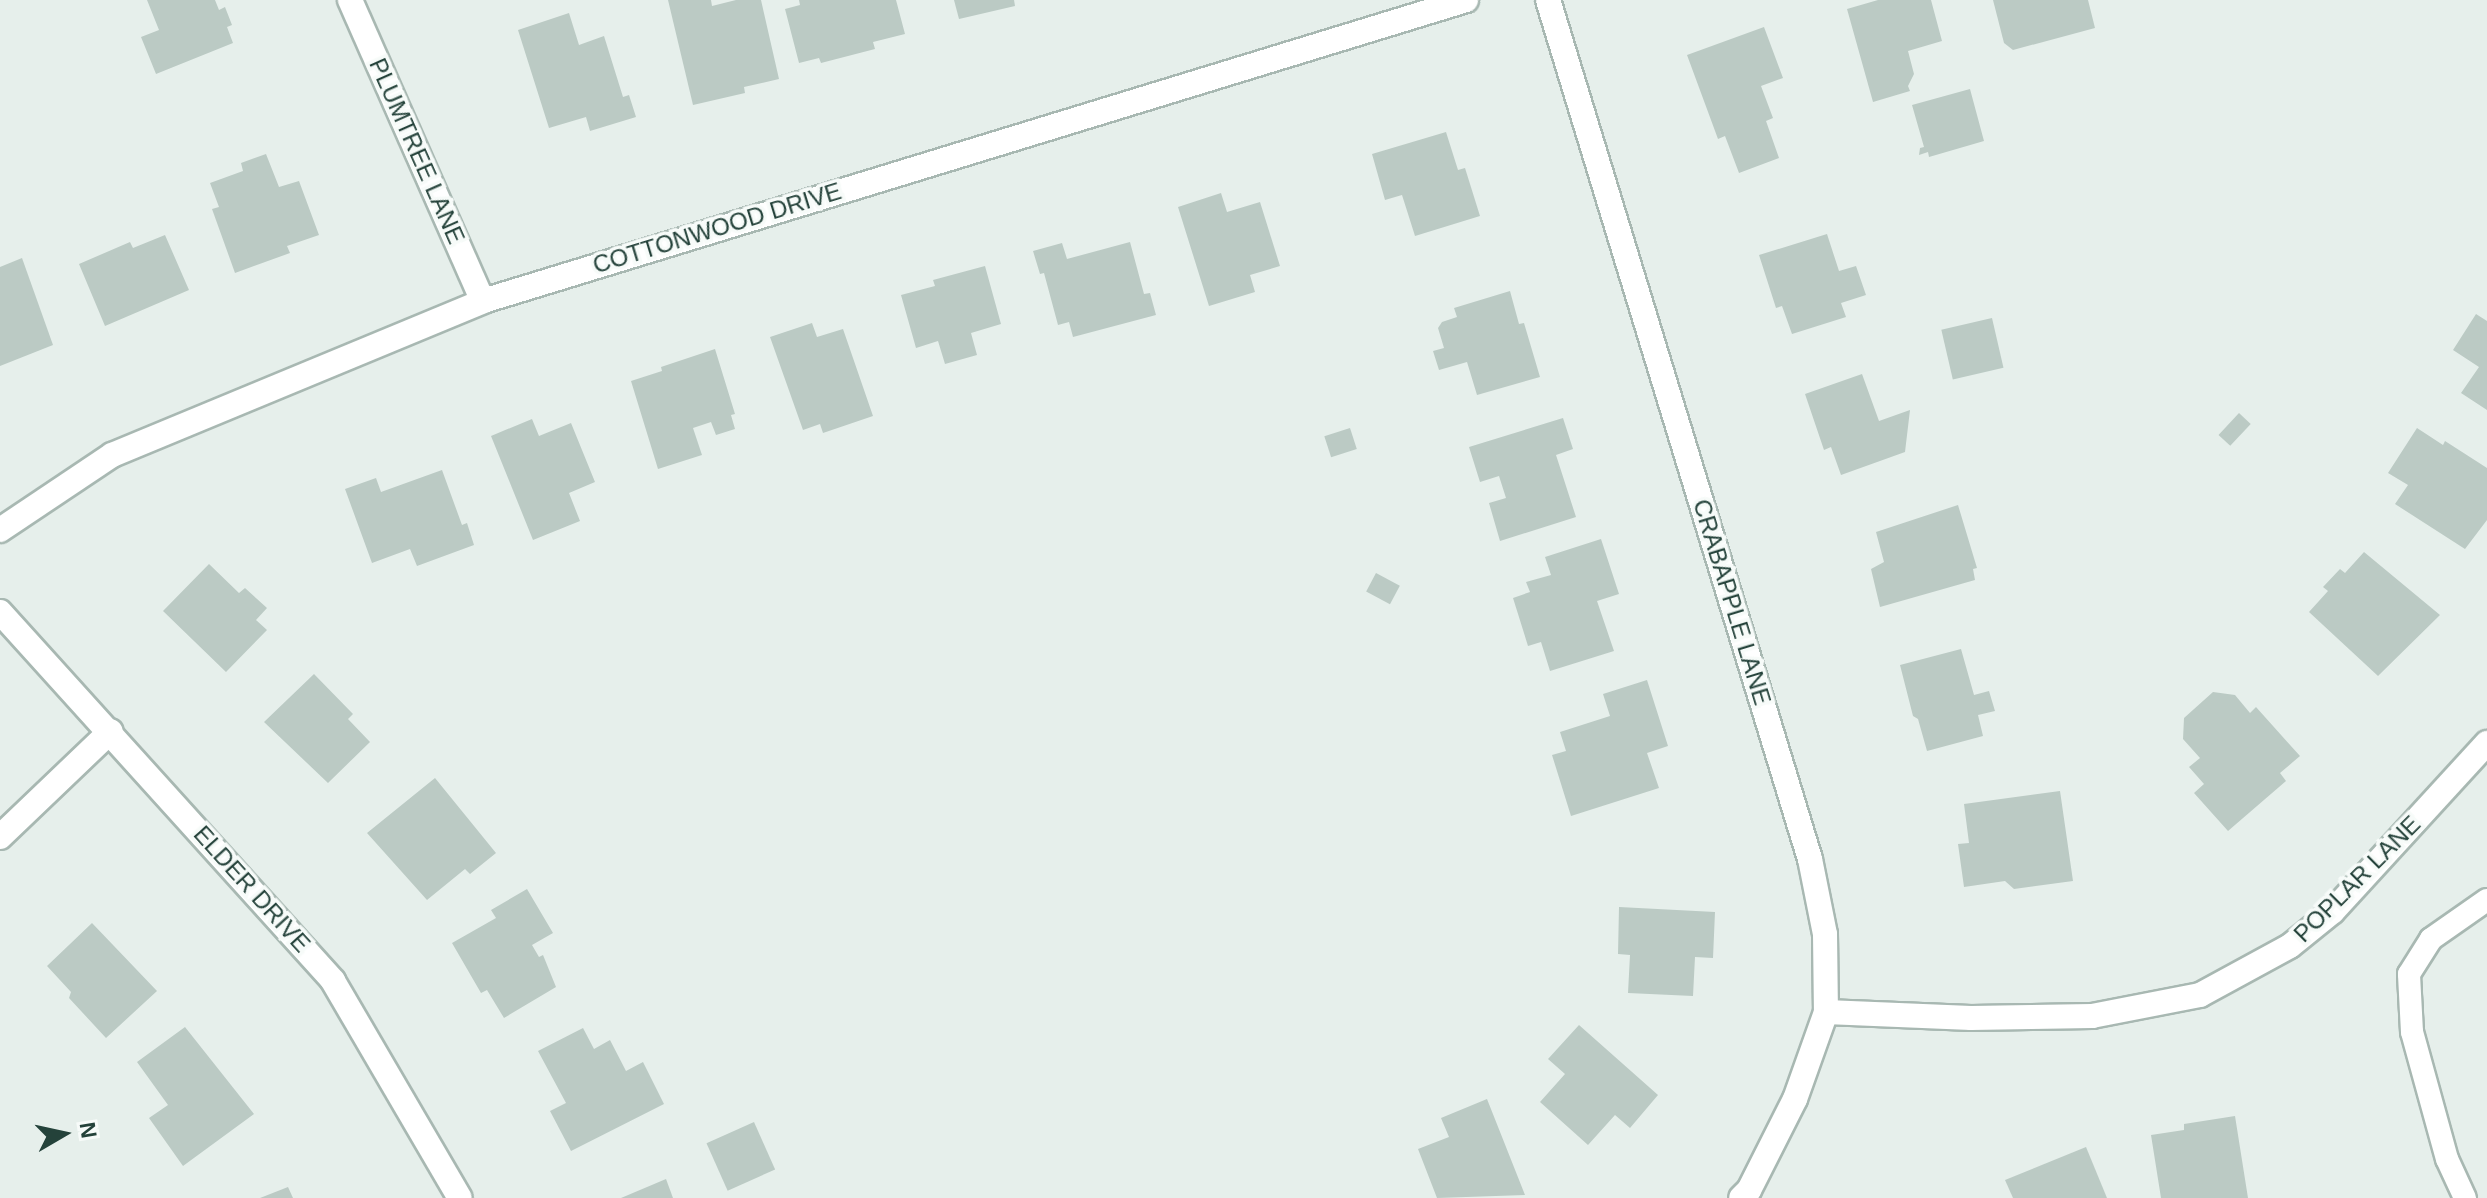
<!DOCTYPE html>
<html>
<head>
<meta charset="utf-8">
<style>
	body { margin:0 }
	#map { position:relative; width:2487px; height:1198px; overflow:hidden; background:#e6efeb; font-family:Arial,sans-serif }
	div>[style] { position:absolute }
	[style*='--x'] { left:calc(var(--x)*1px); top:calc(var(--y)*1px); width:calc(var(--w)*1px); rotate:calc(var(--a)*1deg) }
	.building>* { inset:0; background:#bbcac4; transform-origin:0 0 }
	.roads { filter:drop-shadow(2px 0 #a8b8b2) drop-shadow(-2px 0 #a8b8b2) drop-shadow(0 2px #a8b8b2) drop-shadow(0 -2px #a8b8b2) }
	.lane>* { height:22px; margin:-11px; padding:0 11px; transform-origin:11px; border-radius:11px; background:#fff }
	.street>* { height:24px; margin:-12px; padding:0 12px; transform-origin:12px; border-radius:12px; background:#fff }
	span { translate:-50% -50%; white-space:nowrap; text-align:center; line-height:1.15; -webkit-text-stroke:7px #f7fbf9; paint-order:stroke }
	.street-label { font-size:24px; color:#24423a }
	.north { position:absolute; left:24px; top:1094px; width:80px; height:80px; -webkit-text-stroke:6px #f7fbf9; paint-order:stroke; rotate:81deg; font-size:22px; font-weight:700; line-height:32px; text-align:center; color:#24423a }
	.north::after { content:''; display:block; margin:auto; width:28px; height:36px; background:#24423a; clip-path:polygon(50% 0,100% 100%,50% 72%,0 100%) }
</style>
</head>
<body>
<div id="map">
	<div class="building">
		<i style="clip-path:polygon(147px 0,215px 0,219px 10px,225px 7px,232px 25px,227px 27px,233px 43px,156px 74px,141px 37px,159px 30px)"></i>
		<i style="clip-path:polygon(668px 0,711px 0,712px 6px,736px 0,761px 0,779px 79px,744px 87px,745px 93px,693px 105px)"></i>
		<i style="clip-path:polygon(799px 0,896px 0,905px 34px,873px 42px,875px 49px,821px 63px,819px 58px,799px 63px,785px 9px,800px 5px)"></i>
		<i style="clip-path:polygon(954px 0,1014px 0,1015px 6px,959px 19px)"></i>
		<i style="clip-path:polygon(1878px 0,1931px 0,1942px 41px,1908px 51px,1914px 74px,1908px 86px,1910px 91px,1873px 102px,1847px 9px)"></i>
		<i style="clip-path:polygon(1993px 0,2088px 0,2095px 28px,2013px 50px,2004px 43px)"></i>
		<i style="clip-path:polygon(569px 13px,579px 45px,604px 36px,623px 97px,629px 95px,636px 117px,590px 131px,586px 117px,549px 128px,518px 30px)"></i>
		<i style="clip-path:polygon(1764px 27px,1783px 78px,1761px 86px,1773px 118px,1766px 121px,1779px 158px,1739px 173px,1725px 136px,1718px 139px,1687px 55px)"></i>
		<i style="clip-path:polygon(1970px 89px,1984px 141px,1929px 157px,1928px 152px,1919px 155px,1920px 148px,1924px 147px,1912px 105px)"></i>
		<i style="clip-path:polygon(1446px 132px,1458px 170px,1465px 168px,1480px 216px,1415px 236px,1402px 195px,1385px 200px,1372px 154px)"></i>
		<i style="clip-path:polygon(266px 154px,279px 187px,299px 181px,319px 235px,287px 246px,290px 253px,235px 273px,212px 209px,219px 207px,210px 183px,243px 171px,241px 163px)"></i>
		<i style="clip-path:polygon(1221px 193px,1227px 212px,1260px 202px,1280px 266px,1250px 275px,1255px 292px,1209px 306px,1178px 207px)"></i>
		<i style="clip-path:polygon(1827px 234px,1839px 271px,1856px 266px,1866px 295px,1841px 303px,1846px 317px,1792px 334px,1782px 306px,1776px 308px,1759px 255px)"></i>
		<i style="clip-path:polygon(165px 235px,189px 290px,105px 326px,79px 264px,130px 242px,133px 248px)"></i>
		<i style="clip-path:polygon(1130px 242px,1144px 294px,1150px 293px,1156px 315px,1073px 337px,1069px 322px,1058px 325px,1044px 273px,1040px 274px,1033px 251px,1062px 243px,1067px 259px)"></i>
		<i style="clip-path:polygon(22px 258px,53px 345px,0 366px,0 267px)"></i>
		<i style="clip-path:polygon(985px 266px,1001px 324px,971px 333px,977px 355px,945px 364px,938px 341px,916px 348px,901px 295px,935px 286px,933px 280px)"></i>
		<i style="clip-path:polygon(1510px 291px,1519px 324px,1524px 323px,1540px 377px,1477px 395px,1467px 362px,1439px 370px,1433px 351px,1444px 348px,1438px 328px,1442px 322px,1457px 317px,1454px 308px)"></i>
		<i style="clip-path:polygon(2476px 314px,2487px 321px,2487px 410px,2461px 393px,2479px 367px,2453px 350px)"></i>
		<i style="left:1992px;top:318px;width:51px;height:52px;rotate:77deg"></i>
		<i style="clip-path:polygon(812px 323px,817px 337px,843px 329px,873px 416px,823px 433px,820px 424px,803px 430px,770px 337px)"></i>
		<i style="clip-path:polygon(715px 349px,735px 414px,731px 415px,735px 429px,716px 435px,711px 422px,693px 428px,702px 455px,658px 469px,631px 381px,662px 371px,661px 367px)"></i>
		<i style="clip-path:polygon(1862px 374px,1879px 421px,1910px 410px,1905px 452px,1841px 475px,1831px 447px,1824px 450px,1805px 394px)"></i>
		<i style="left:2239px;top:413px;width:16px;height:30px;rotate:43deg"></i>
		<i style="clip-path:polygon(1563px 418px,1573px 449px,1556px 455px,1576px 517px,1500px 541px,1489px 503px,1506px 498px,1499px 476px,1480px 482px,1469px 447px)"></i>
		<i style="clip-path:polygon(532px 419px,539px 436px,571px 423px,595px 482px,569px 493px,580px 521px,533px 540px,491px 436px)"></i>
		<i style="left:1350px;top:428px;width:22px;height:27px;rotate:72deg"></i>
		<i style="clip-path:polygon(2417px 428px,2443px 445px,2445px 441px,2487px 468px,2487px 520px,2465px 549px,2395px 504px,2408px 485px,2388px 473px)"></i>
		<i style="clip-path:polygon(442px 470px,462px 525px,467px 523px,474px 545px,417px 566px,410px 549px,372px 563px,345px 489px,376px 478px,381px 492px)"></i>
		<i style="clip-path:polygon(1958px 505px,1977px 568px,1973px 569px,1975px 580px,1880px 607px,1871px 569px,1884px 562px,1876px 532px)"></i>
		<i style="clip-path:polygon(1601px 539px,1619px 594px,1597px 601px,1614px 651px,1550px 671px,1541px 642px,1528px 646px,1513px 598px,1530px 592px,1526px 582px,1551px 575px,1545px 557px)"></i>
		<i style="clip-path:polygon(2364px 552px,2440px 615px,2378px 676px,2309px 612px,2328px 591px,2323px 587px,2340px 569px,2345px 573px)"></i>
		<i style="clip-path:polygon(209px 564px,239px 593px,245px 588px,267px 608px,256px 620px,267px 630px,226px 672px,163px 611px)"></i>
		<i style="left:1376px;top:573px;width:27px;height:21px;rotate:28deg"></i>
		<i style="clip-path:polygon(1961px 649px,1974px 695px,1989px 691px,1995px 711px,1978px 715px,1983px 736px,1927px 751px,1918px 719px,1913px 716px,1900px 665px)"></i>
		<i style="clip-path:polygon(314px 674px,353px 714px,348px 719px,370px 742px,328px 783px,264px 722px)"></i>
		<i style="clip-path:polygon(1647px 680px,1668px 746px,1647px 753px,1659px 788px,1571px 816px,1552px 755px,1566px 751px,1560px 732px,1610px 716px,1603px 694px)"></i>
		<i style="clip-path:polygon(2213px 692px,2235px 695px,2250px 713px,2256px 707px,2300px 756px,2280px 773px,2286px 781px,2228px 831px,2194px 793px,2204px 784px,2189px 767px,2200px 758px,2183px 739px,2184px 718px)"></i>
		<i style="clip-path:polygon(435px 778px,496px 853px,470px 874px,465px 869px,427px 900px,367px 833px)"></i>
		<i style="clip-path:polygon(2060px 791px,2073px 881px,2014px 889px,2005px 881px,1964px 887px,1958px 844px,1969px 843px,1964px 804px)"></i>
		<i style="clip-path:polygon(527px 889px,553px 933px,532px 945px,539px 957px,543px 955px,556px 987px,504px 1018px,487px 990px,481px 993px,452px 943px,496px 918px,491px 910px)"></i>
		<i style="clip-path:polygon(1619px 907px,1715px 912px,1713px 958px,1695px 957px,1693px 996px,1628px 993px,1630px 955px,1618px 954px)"></i>
		<i style="clip-path:polygon(92px 923px,157px 991px,106px 1038px,69px 998px,71px 992px,47px 966px)"></i>
		<i style="clip-path:polygon(1579px 1025px,1658px 1095px,1630px 1128px,1615px 1115px,1588px 1145px,1540px 1102px,1565px 1074px,1548px 1059px)"></i>
		<i style="clip-path:polygon(185px 1027px,254px 1114px,183px 1166px,149px 1118px,168px 1105px,137px 1062px)"></i>
		<i style="clip-path:polygon(583px 1028px,594px 1049px,610px 1040px,626px 1071px,643px 1062px,664px 1104px,571px 1151px,550px 1111px,566px 1103px,538px 1051px)"></i>
		<i style="clip-path:polygon(1487px 1099px,1525px 1195px,1437px 1198px,1418px 1149px,1449px 1137px,1441px 1118px)"></i>
		<i style="clip-path:polygon(2235px 1116px,2248px 1198px,2161px 1198px,2151px 1135px,2184px 1130px,2184px 1124px)"></i>
		<i style="left:754px;top:1122px;width:52px;height:52px;rotate:66deg"></i>
		<i style="clip-path:polygon(2086px 1147px,2107px 1198px,2013px 1198px,2005px 1180px)"></i>
		<i style="clip-path:polygon(666px 1179px,673px 1198px,621px 1198px)"></i>
		<i style="clip-path:polygon(288px 1187px,293px 1198px,260px 1198px)"></i>
	</div>
	<div class="roads">
		<div class="lane">
			<i style="--x:2465;--y:1198;--w:43;--a:-114.8"></i>
			<i style="--x:2447;--y:1159;--w:132;--a:-105.4"></i>
			<i style="--x:2412;--y:1032;--w:58;--a:-93"></i>
			<i style="--x:2409;--y:974;--w:41;--a:-57.8"></i>
			<i style="--x:2431;--y:939;--w:68;--a:-34.9"></i>
		</div>
		<div class="street">
			<i style="--x:350;--y:0;--w:329;--a:66.2"></i>
			<i style="--x:1548;--y:0;--w:898;--a:73.04"></i>
			<i style="--x:1810;--y:859;--w:76;--a:78.7"></i>
			<i style="--x:1825;--y:934;--w:78;--a:89.3"></i>
			<i style="--x:1826;--y:1012;--w:92;--a:109.6"></i>
			<i style="--x:1795;--y:1099;--w:102;--a:116.8"></i>
			<i style="--x:1749;--y:1190;--w:11;--a:135"></i>
			<i style="--x:0;--y:530;--w:135;--a:-33.8"></i>
			<i style="--x:112;--y:455;--w:402;--a:-22.5"></i>
			<i style="--x:483;--y:301;--w:1028;--a:-17.02"></i>
			<i style="--x:0;--y:612;--w:497;--a:47.9"></i>
			<i style="--x:333;--y:981;--w:251;--a:59.7"></i>
			<i style="--x:0;--y:837;--w:153;--a:-43.7"></i>
			<i style="--x:1826;--y:1012;--w:145;--a:2.4"></i>
			<i style="--x:1971;--y:1018;--w:121;--a:-0.9"></i>
			<i style="--x:2092;--y:1016;--w:110;--a:-11"></i>
			<i style="--x:2200;--y:995;--w:102;--a:-28.6"></i>
			<i style="--x:2290;--y:946;--w:55;--a:-39.1"></i>
			<i style="--x:2333;--y:911;--w:228;--a:-47.5"></i>
		</div>
	</div>
	<div class="street-label">
		<span style="left:417px;top:151px;rotate:66deg">PLUMTREE LANE</span>
		<span style="left:717px;top:228px;rotate:-17deg">COTTONWOOD DRIVE</span>
		<span style="left:1732px;top:602px;rotate:73deg">CRABAPPLE LANE</span>
		<span style="left:2357px;top:879px;rotate:-45deg">POPLAR LANE</span>
		<span style="left:252px;top:889px;rotate:48deg">ELDER DRIVE</span>
	</div>
	<div class="north">N</div>
</div>
</body>
</html>
